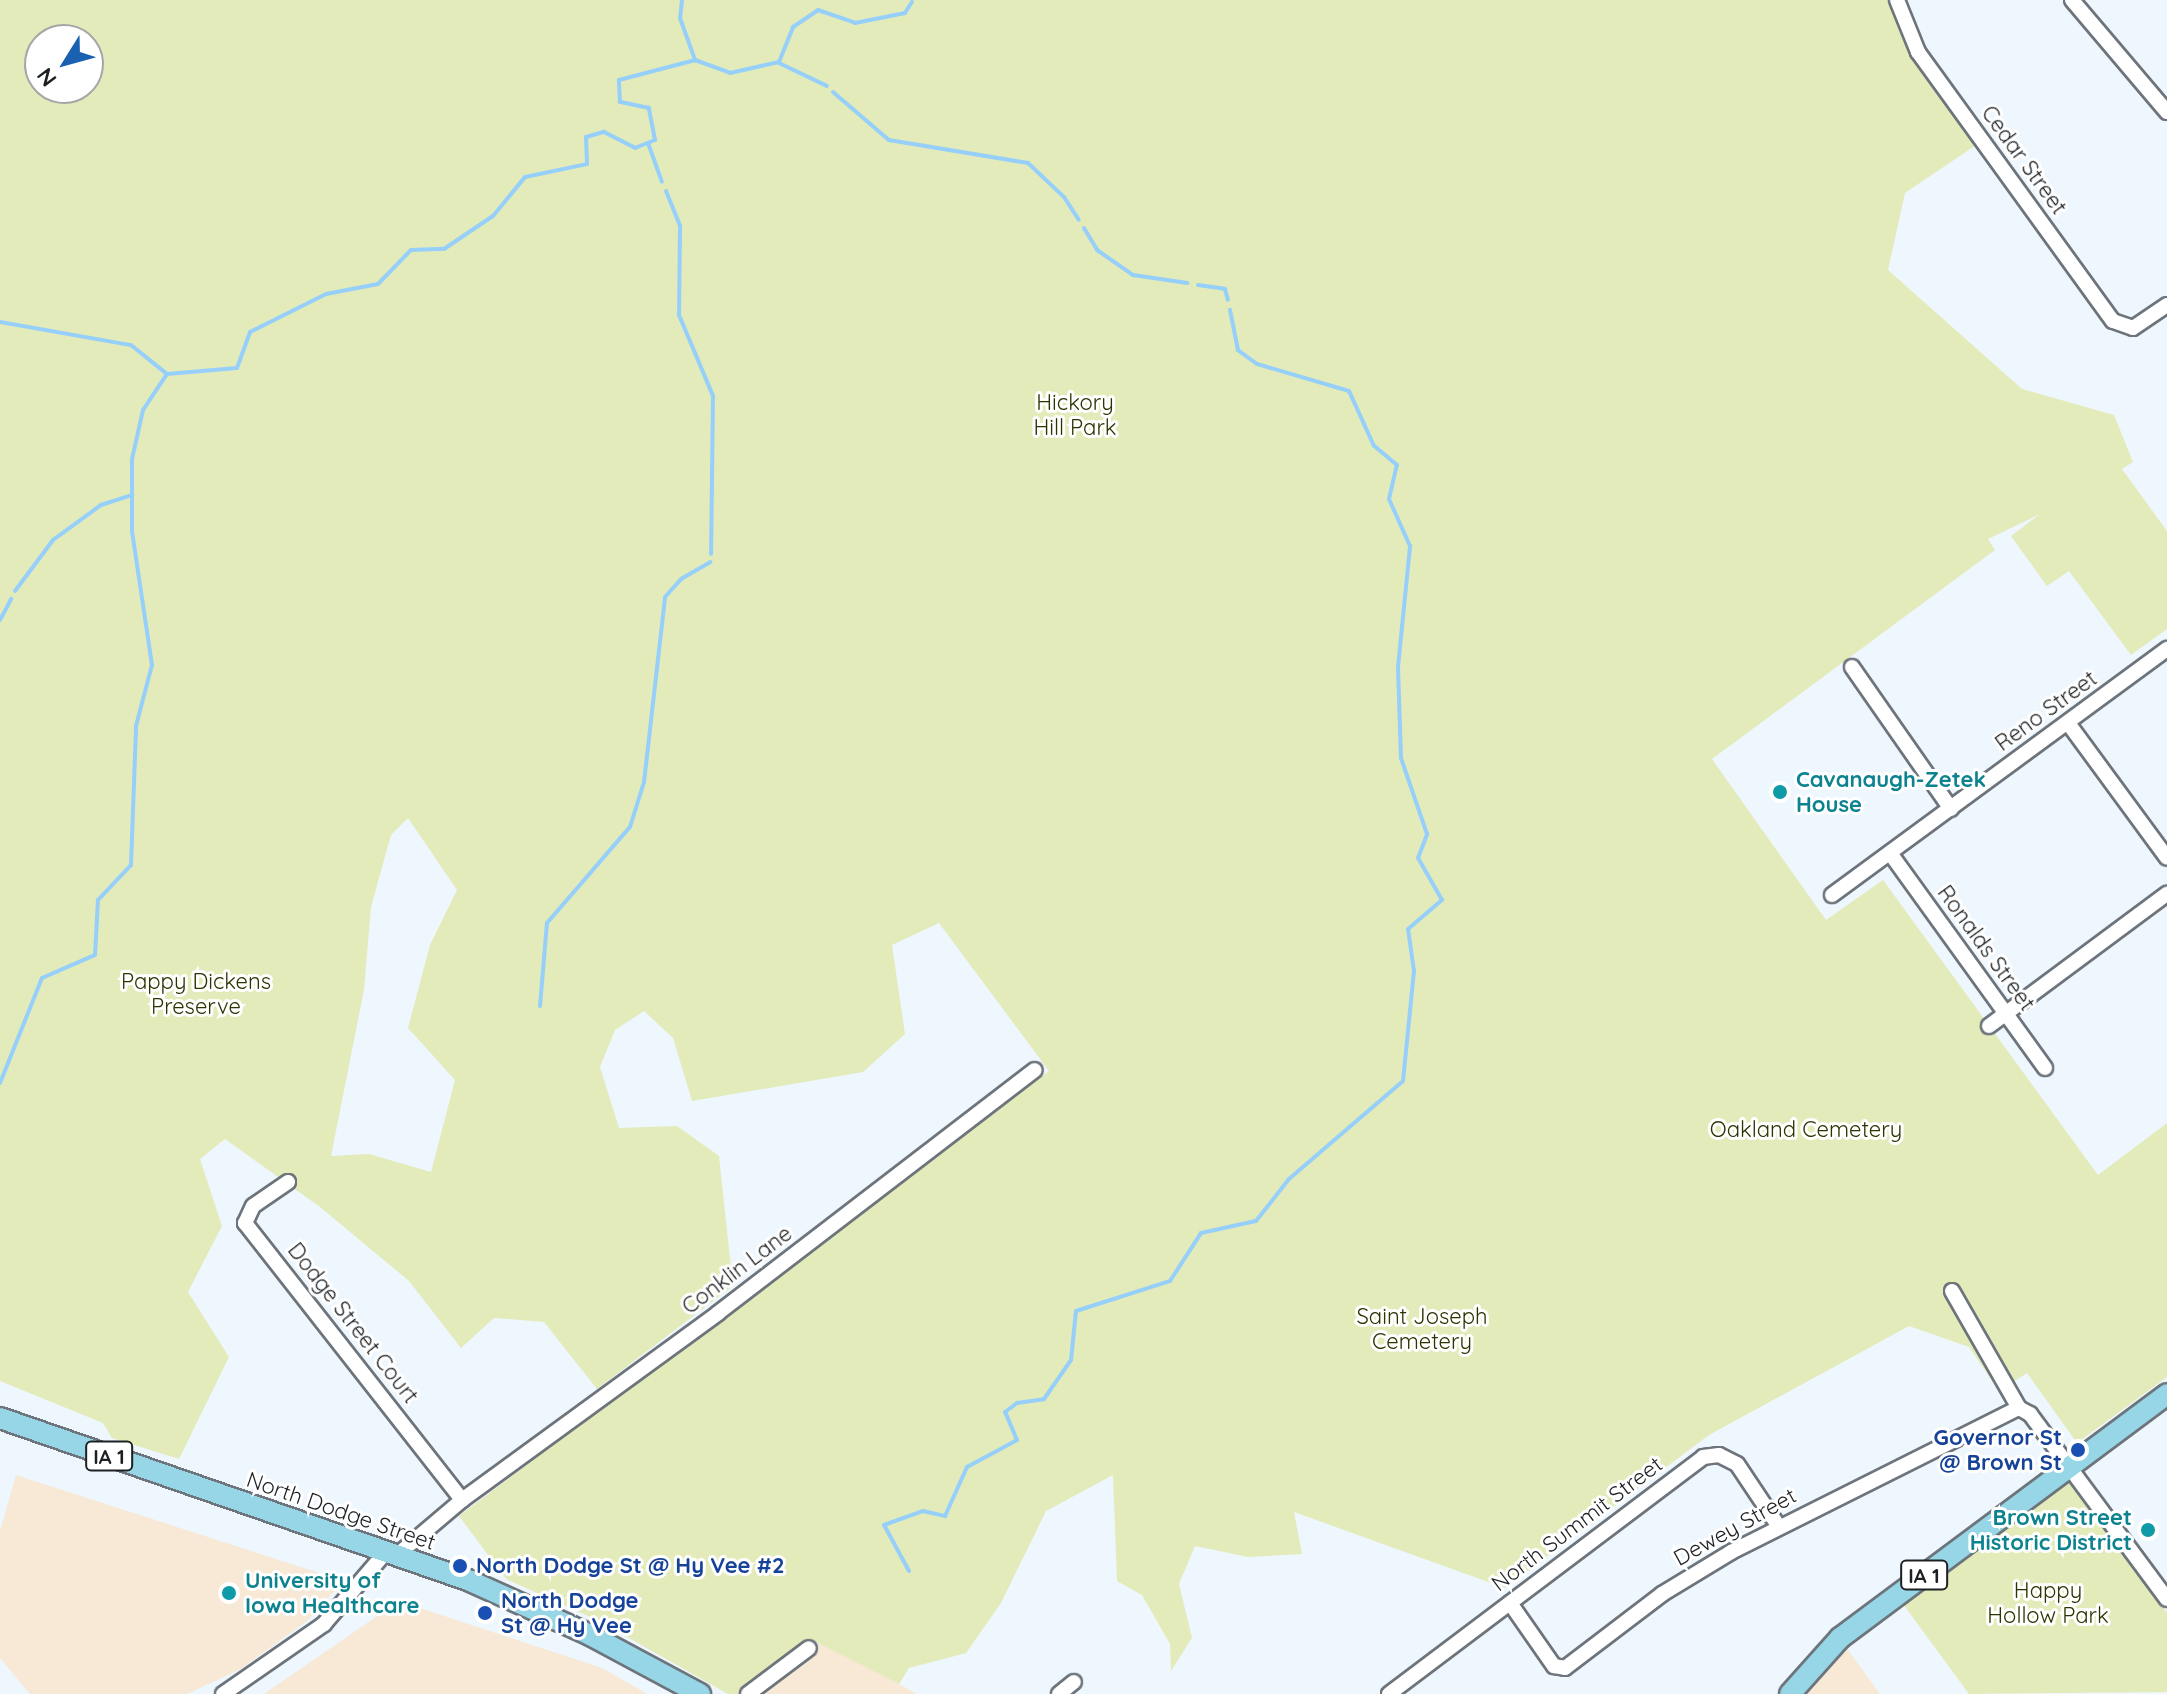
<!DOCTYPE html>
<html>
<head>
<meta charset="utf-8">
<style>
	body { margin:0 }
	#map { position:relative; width:2167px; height:1694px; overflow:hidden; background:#eef6fe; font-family:Quicksand,sans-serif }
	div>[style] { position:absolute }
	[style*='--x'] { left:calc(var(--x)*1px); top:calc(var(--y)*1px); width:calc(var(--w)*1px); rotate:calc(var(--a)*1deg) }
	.commercial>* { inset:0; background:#f7e9d6 }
	.green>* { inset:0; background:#e3ebbb }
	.stream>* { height:4px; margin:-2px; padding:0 2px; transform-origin:2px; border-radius:2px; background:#95cffa }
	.roads { filter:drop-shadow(2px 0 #6d747b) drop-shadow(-2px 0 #6d747b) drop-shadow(0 2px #6d747b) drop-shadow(0 -2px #6d747b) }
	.minor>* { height:14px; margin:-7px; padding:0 7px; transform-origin:7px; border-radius:7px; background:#fff }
	.primary>* { height:20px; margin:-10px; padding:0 10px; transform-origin:10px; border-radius:10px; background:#96d6e6 }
	.dots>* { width:22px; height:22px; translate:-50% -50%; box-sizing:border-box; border:4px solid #fff; border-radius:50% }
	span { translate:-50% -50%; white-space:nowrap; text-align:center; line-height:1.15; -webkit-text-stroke:6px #fff; paint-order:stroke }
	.shield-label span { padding:2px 6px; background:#fff; border:2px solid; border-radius:6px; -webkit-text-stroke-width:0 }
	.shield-label { font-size:20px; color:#1d2023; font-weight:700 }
	.street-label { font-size:22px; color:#1d2023 }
	.park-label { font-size:22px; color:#2e3300 }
	.culture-label { font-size:22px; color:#0d838f; font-weight:700 }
	.left { translate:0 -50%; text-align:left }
	.right { translate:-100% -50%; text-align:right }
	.transit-label { font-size:22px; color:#164399; font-weight:700 }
	.north { position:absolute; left:24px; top:24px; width:80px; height:80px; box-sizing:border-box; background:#fff; border:2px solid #a5a6a7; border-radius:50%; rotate:233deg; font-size:22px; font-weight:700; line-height:32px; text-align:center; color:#1d2023 }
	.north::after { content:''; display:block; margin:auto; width:28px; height:36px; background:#1b61b1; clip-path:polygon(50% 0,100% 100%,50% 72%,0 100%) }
</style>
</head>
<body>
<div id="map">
	<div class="commercial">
		<i style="clip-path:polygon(16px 1475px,344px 1581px,307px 1621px,241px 1669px,187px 1694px,30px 1694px,0 1658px,0 1531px)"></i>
		<i style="clip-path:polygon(399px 1601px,602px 1668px,647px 1694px,264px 1694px)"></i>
		<i style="clip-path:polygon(820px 1643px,899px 1684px,917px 1694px,753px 1694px)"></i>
		<i style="clip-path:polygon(1846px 1647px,1880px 1694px,1806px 1694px,1811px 1686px)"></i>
	</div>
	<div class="green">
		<i style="clip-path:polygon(evenodd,0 0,1898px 0,1900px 12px,1982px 141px,1905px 193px,1888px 270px,2022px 389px,2114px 415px,2133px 462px,2122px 469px,2167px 531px,2167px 629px,2131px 655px,2069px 571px,2047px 586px,2011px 536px,2040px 514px,1988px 539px,1995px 550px,1712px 759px,1826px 920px,1883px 880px,2098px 1175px,2167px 1123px,2167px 1377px,2077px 1443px,2027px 1373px,1999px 1391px,1969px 1347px,1909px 1326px,1709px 1435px,1505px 1588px,1294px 1512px,1302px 1554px,1248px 1557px,1195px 1546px,1179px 1584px,1192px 1638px,1171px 1671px,1170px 1644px,1142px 1595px,1117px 1581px,1113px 1475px,1046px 1511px,1001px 1603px,966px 1653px,909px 1668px,899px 1684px,812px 1640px,739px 1694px,728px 1694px,597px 1620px,506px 1579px,459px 1516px,1049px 1071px,939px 923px,892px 945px,905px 1034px,863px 1072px,692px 1101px,673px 1038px,644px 1011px,615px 1030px,600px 1067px,619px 1128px,677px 1126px,719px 1156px,733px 1286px,597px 1389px,544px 1322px,494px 1318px,461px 1348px,409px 1281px,320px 1207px,225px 1139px,200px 1159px,222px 1226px,188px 1292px,229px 1357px,179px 1459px,112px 1438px,103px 1423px,0 1381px,0 0,40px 40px,88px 40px,88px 88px,40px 88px,40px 40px,0 0,408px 818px,457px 890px,430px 945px,408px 1028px,455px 1080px,431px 1172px,369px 1154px,331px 1156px,364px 990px,371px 907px,391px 835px,408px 818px)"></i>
		<i style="clip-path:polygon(2069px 1468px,2167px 1613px,2167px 1692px,1969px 1694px,1903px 1604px)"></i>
	</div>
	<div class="stream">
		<i style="--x:682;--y:0;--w:18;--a:96"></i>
		<i style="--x:680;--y:18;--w:45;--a:70.3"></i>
		<i style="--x:695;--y:60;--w:37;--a:20"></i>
		<i style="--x:730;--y:73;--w:50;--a:-12.7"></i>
		<i style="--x:779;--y:62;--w:38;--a:-68"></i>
		<i style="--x:793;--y:27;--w:30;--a:-34"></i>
		<i style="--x:818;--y:10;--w:39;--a:19"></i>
		<i style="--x:855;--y:23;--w:51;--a:-11.3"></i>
		<i style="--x:905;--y:13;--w:13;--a:-58"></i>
		<i style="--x:779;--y:63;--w:53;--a:25.6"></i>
		<i style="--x:833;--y:92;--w:74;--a:40.6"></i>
		<i style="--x:889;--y:140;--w:141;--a:9.4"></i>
		<i style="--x:1028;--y:163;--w:50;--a:43.4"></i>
		<i style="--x:1064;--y:197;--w:27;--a:57"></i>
		<i style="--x:648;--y:143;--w:41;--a:70.3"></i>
		<i style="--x:666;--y:191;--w:38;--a:68"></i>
		<i style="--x:680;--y:226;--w:89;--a:90.6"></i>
		<i style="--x:679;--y:315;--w:88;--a:67.2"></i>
		<i style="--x:713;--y:396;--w:158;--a:90.7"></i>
		<i style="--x:1084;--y:228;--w:26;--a:59"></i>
		<i style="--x:1097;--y:250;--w:44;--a:34.8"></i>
		<i style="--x:1133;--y:275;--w:55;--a:8.4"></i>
		<i style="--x:1198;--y:285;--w:27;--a:8"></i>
		<i style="--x:1225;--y:289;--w:11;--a:75"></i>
		<i style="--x:0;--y:322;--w:133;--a:10"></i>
		<i style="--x:131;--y:345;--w:46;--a:38.9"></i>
		<i style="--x:167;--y:374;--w:70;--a:-4.9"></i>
		<i style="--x:237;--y:368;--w:38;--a:-70"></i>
		<i style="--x:250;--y:332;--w:85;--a:-26.6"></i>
		<i style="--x:326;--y:294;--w:53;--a:-10.9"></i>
		<i style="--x:378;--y:284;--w:47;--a:-45.9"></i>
		<i style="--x:411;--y:250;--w:33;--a:-2"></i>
		<i style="--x:444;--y:249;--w:59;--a:-34"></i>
		<i style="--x:493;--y:216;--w:50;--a:-50.6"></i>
		<i style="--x:525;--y:177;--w:63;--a:-11.8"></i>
		<i style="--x:587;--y:164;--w:27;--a:-92"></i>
		<i style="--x:586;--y:137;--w:19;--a:-16"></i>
		<i style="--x:604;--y:132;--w:35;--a:27"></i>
		<i style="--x:635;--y:148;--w:22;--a:-22"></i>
		<i style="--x:655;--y:140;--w:33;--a:-101"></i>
		<i style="--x:649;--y:108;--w:30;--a:-168"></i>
		<i style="--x:620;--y:102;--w:22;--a:-93"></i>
		<i style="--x:619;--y:80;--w:79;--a:-14.7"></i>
		<i style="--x:15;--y:591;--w:64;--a:-53.3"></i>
		<i style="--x:53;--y:540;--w:59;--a:-36.1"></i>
		<i style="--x:101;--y:505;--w:33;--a:-18"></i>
		<i style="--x:0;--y:620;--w:24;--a:-62"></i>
		<i style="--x:540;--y:1006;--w:83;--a:-85.2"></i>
		<i style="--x:547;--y:923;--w:127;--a:-49.2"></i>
		<i style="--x:630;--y:827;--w:47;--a:-72.7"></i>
		<i style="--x:644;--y:782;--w:186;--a:-83.5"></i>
		<i style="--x:665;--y:597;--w:24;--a:-48"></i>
		<i style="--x:681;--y:579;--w:34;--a:-30"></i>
		<i style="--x:0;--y:1083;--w:113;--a:-68.2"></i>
		<i style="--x:42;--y:978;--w:58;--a:-23.5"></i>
		<i style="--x:95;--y:955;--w:55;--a:-86.9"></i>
		<i style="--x:98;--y:900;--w:48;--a:-46.7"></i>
		<i style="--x:131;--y:865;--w:139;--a:-87.9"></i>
		<i style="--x:136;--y:726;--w:63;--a:-75.3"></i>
		<i style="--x:152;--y:665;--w:135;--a:-98.5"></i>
		<i style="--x:132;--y:531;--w:72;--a:-90"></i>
		<i style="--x:132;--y:459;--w:50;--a:-77.3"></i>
		<i style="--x:143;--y:410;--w:43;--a:-56.3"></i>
		<i style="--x:909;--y:1571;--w:52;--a:-118.5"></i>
		<i style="--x:884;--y:1525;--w:41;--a:-19.7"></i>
		<i style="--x:923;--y:1511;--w:23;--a:13"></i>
		<i style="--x:945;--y:1516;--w:54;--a:-65.8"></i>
		<i style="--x:967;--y:1467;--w:57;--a:-28.4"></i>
		<i style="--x:1017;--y:1440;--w:30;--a:-113"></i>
		<i style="--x:1005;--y:1412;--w:15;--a:-37"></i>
		<i style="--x:1017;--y:1403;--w:27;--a:-8"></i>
		<i style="--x:1044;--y:1399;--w:47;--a:-55.3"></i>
		<i style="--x:1071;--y:1360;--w:49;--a:-84.2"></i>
		<i style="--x:1076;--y:1311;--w:99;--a:-17.7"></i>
		<i style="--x:1170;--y:1281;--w:57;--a:-57.1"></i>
		<i style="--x:1201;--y:1233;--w:56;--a:-12.3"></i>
		<i style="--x:1256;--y:1221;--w:53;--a:-51.8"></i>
		<i style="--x:1289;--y:1179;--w:150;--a:-40.7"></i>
		<i style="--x:1403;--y:1081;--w:111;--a:-84.3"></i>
		<i style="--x:1414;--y:971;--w:42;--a:-98.1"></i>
		<i style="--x:1408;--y:929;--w:45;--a:-40.5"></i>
		<i style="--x:1442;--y:900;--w:48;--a:-119.7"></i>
		<i style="--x:1418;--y:858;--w:26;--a:-69"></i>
		<i style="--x:1427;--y:834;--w:80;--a:-108.9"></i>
		<i style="--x:1401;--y:758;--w:91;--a:-91.9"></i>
		<i style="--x:1398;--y:667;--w:122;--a:-84.3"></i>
		<i style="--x:1410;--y:546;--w:51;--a:-114.1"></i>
		<i style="--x:1389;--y:499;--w:35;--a:-77"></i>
		<i style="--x:1397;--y:465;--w:30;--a:-140"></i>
		<i style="--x:1374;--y:446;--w:60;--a:-114.4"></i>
		<i style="--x:1349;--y:391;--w:96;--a:-163.6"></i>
		<i style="--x:1257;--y:364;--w:24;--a:-144"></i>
		<i style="--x:1238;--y:350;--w:41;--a:-101.3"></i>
	</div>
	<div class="roads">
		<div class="minor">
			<i style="--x:1897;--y:0;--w:56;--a:68"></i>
			<i style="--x:1918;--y:52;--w:332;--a:54.1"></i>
			<i style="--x:2113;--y:321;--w:21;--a:19"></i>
			<i style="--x:2133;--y:328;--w:41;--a:-34.1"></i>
			<i style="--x:2072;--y:0;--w:147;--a:49.7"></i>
			<i style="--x:1852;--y:667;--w:173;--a:55.1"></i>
			<i style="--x:2068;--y:723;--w:167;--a:53.7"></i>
			<i style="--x:1890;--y:853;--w:265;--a:54.2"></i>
			<i style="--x:1832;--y:895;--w:416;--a:-36.3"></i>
			<i style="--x:1989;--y:1026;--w:222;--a:-36.6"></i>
			<i style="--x:288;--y:1182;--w:42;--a:145.6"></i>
			<i style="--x:253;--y:1206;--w:19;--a:115"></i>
			<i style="--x:245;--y:1223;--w:352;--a:51.9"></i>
			<i style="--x:1952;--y:1291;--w:135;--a:60.2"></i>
			<i style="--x:2019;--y:1408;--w:13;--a:29"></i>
			<i style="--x:2030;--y:1414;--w:230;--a:53.5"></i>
			<i style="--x:396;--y:1556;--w:87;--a:-40.3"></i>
			<i style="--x:462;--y:1500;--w:317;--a:-36.1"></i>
			<i style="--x:718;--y:1313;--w:399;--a:-37.5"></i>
			<i style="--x:1510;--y:1603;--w:77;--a:55.1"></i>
			<i style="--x:1554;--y:1666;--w:11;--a:10"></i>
			<i style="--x:1565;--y:1668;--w:122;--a:-37.3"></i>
			<i style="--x:1662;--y:1594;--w:81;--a:-31.3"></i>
			<i style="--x:1731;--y:1552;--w:322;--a:-26.6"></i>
			<i style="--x:223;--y:1694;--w:123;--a:-34.7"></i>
			<i style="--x:324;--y:1624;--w:95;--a:-49.3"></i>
			<i style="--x:748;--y:1694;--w:76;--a:-37"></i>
			<i style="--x:1059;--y:1694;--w:19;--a:-39"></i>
			<i style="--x:1389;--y:1694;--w:393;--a:-37"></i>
			<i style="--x:1703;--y:1457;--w:16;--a:-7"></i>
			<i style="--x:1719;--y:1455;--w:20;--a:27"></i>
			<i style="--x:1737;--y:1464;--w:76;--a:56.3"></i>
		</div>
		<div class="primary">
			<i style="--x:0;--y:1418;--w:497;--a:19.1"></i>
			<i style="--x:470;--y:1581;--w:132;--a:24.2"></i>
			<i style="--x:590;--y:1635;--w:125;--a:28.2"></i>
			<i style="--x:1790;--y:1694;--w:75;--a:-48.2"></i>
			<i style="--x:1840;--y:1638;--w:408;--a:-36.7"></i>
		</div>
	</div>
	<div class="dots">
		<i style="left:1780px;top:792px;background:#0f9aa8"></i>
		<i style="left:2078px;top:1450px;background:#1a4fb4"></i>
		<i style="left:2148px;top:1530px;background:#0f9aa8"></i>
		<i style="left:460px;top:1566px;background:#1a4fb4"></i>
		<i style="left:229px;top:1593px;background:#0f9aa8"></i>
		<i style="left:485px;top:1613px;background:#1a4fb4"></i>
	</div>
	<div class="shield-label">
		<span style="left:109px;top:1456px">IA 1</span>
		<span style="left:1924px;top:1575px">IA 1</span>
	</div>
	<div class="street-label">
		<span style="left:2024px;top:160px;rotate:54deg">Cedar Street</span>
		<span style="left:2046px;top:711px;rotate:-36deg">Reno Street</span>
		<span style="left:1986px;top:948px;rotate:54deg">Ronalds Street</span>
		<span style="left:737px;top:1270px;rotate:-37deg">Conklin Lane</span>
		<span style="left:353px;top:1323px;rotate:52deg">Dodge Street Court</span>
		<span style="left:341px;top:1511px;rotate:19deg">North Dodge Street</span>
		<span style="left:1577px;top:1524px;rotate:-37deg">North Summit Street</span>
		<span style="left:1735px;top:1527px;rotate:-29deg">Dewey Street</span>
	</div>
	<div class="park-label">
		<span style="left:1075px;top:415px">Hickory<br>Hill Park</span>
		<span style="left:196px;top:994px">Pappy Dickens<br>Preserve</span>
		<span style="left:1806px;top:1130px">Oakland Cemetery</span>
		<span style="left:1422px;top:1329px">Saint Joseph<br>Cemetery</span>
		<span style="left:2048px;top:1603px">Happy<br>Hollow Park</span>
	</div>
	<div class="culture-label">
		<span class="left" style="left:1796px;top:792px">Cavanaugh-Zetek<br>House</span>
		<span class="right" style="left:2132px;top:1530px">Brown Street<br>Historic District</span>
		<span class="left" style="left:245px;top:1593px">University of<br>Iowa Healthcare</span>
	</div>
	<div class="transit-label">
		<span class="right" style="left:2062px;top:1450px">Governor St<br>@ Brown St</span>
		<span class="left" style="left:476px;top:1566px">North Dodge St @ Hy Vee #2</span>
		<span class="left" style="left:501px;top:1613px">North Dodge<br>St @ Hy Vee</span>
	</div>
	<div class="north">N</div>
</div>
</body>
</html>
